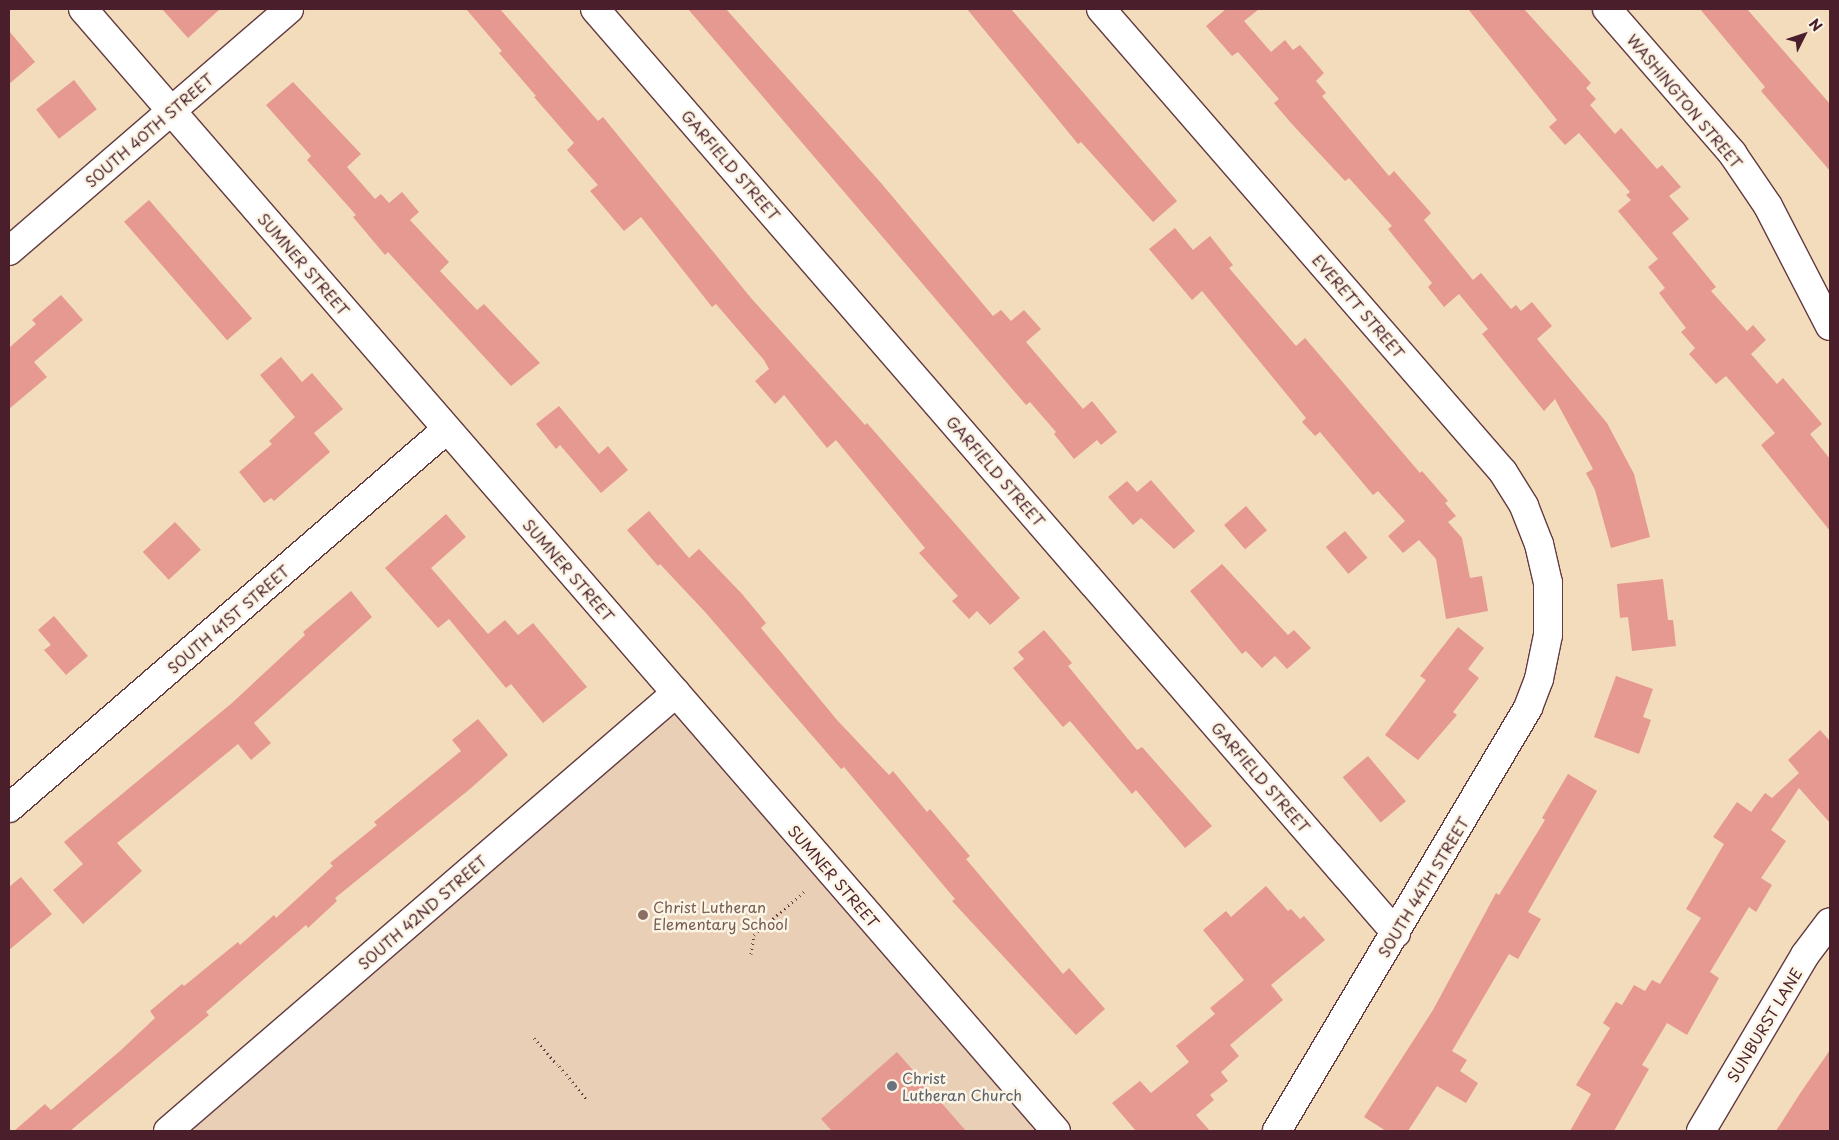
<!DOCTYPE html>
<html>
<head>
<meta charset="utf-8">
<style>
	body { margin:0 }
	#map { position:relative; width:1839px; height:1140px; overflow:hidden; background:#f3dcbc; font-family:"Playpen Sans",sans-serif }
	div>[style] { position:absolute }
	[style*='--x'] { left:calc(var(--x)*1px); top:calc(var(--y)*1px); width:calc(var(--w)*1px); rotate:calc(var(--a)*1deg) }
	.built>* { inset:0; background:#e9cfb6 }
	.building>* { inset:0; background:#e59990; transform-origin:0 0 }
	.path>* { height:3px; margin-top:-1.5px; transform-origin:0; background:repeating-linear-gradient(90deg,#633b41 0 1px,transparent 0 5px) }
	.roads { filter:drop-shadow(1px 0 #633b41) drop-shadow(-1px 0 #633b41) drop-shadow(0 1px #633b41) drop-shadow(0 -1px #633b41) }
	.minor>* { height:28px; margin:-14px; padding:0 14px; transform-origin:14px; border-radius:14px; background:#fff }
	.tertiary>* { height:28px; margin:-14px; padding:0 14px; transform-origin:14px; border-radius:14px; background:#fff }
	.secondary>* { height:28px; margin:-14px; padding:0 14px; transform-origin:14px; border-radius:14px; background:#fff }
	.dots>* { width:14px; height:14px; translate:-50% -50%; box-sizing:border-box; border:2px solid #fcf5e5; border-radius:50% }
	span { translate:-50% -50%; white-space:nowrap; text-align:center; line-height:1.15; -webkit-text-stroke:5px #fcf5e5; paint-order:stroke }
	.street-label { font-size:15px; color:#4a1f2b }
	.education-label { font-size:15px; color:#785e54 }
	.left { translate:0 -50%; text-align:left }
	.worship-label { font-size:15px; color:#5b616d }
	.frame { position:absolute; inset:0; border:10px solid #4a1f2b; pointer-events:none }
	.north { position:absolute; left:1779px; top:10px; width:50px; height:50px; -webkit-text-stroke:4px #fcf5e5; paint-order:stroke; rotate:49deg; font-size:14px; font-weight:700; line-height:20px; text-align:center; color:#4a1f2b }
	.north::after { content:''; display:block; margin:auto; width:18px; height:22px; background:#4a1f2b; clip-path:polygon(50% 0,100% 100%,50% 72%,0 100%) }
</style>
</head>
<body>
<div id="map">
	<div class="built">
		<i style="clip-path:polygon(676px 693px,1056px 1131px,168px 1131px)"></i>
	</div>
	<div class="building">
		<i style="clip-path:polygon(162px 9px,220px 9px,188px 38px)"></i>
		<i style="clip-path:polygon(466px 9px,500px 9px,598px 121px,603px 117px,751px 298px,865px 425px,867px 423px,1020px 598px,990px 625px,977px 611px,969px 619px,952px 601px,958px 596px,919px 553px,925px 548px,836px 440px,827px 448px,784px 395px,775px 404px,755px 381px,769px 369px,764px 360px,716px 304px,712px 307px,641px 217px,624px 231px,590px 191px,598px 185px,567px 150px,574px 143px,534px 97px,536px 96px,499px 53px,502px 51px)"></i>
		<i style="clip-path:polygon(688px 9px,726px 9px,881px 183px,993px 316px,1001px 310px,1011px 321px,1024px 310px,1041px 329px,1026px 342px,1083px 409px,1092px 401px,1117px 432px,1101px 445px,1097px 440px,1074px 459px,1054px 434px,1056px 432px,1030px 402px,1026px 405px)"></i>
		<i style="clip-path:polygon(967px 9px,1011px 9px,1177px 201px,1153px 222px,1081px 142px,1078px 144px)"></i>
		<i style="clip-path:polygon(1226px 9px,1259px 9px,1244px 21px,1271px 52px,1285px 40px,1293px 50px,1300px 45px,1324px 73px,1316px 81px,1326px 93px,1322px 96px,1389px 176px,1394px 171px,1431px 213px,1424px 220px,1473px 280px,1481px 273px,1511px 309px,1516px 305px,1521px 311px,1532px 302px,1552px 326px,1537px 339px,1607px 423px,1634px 474px,1650px 537px,1611px 548px,1595px 490px,1586px 473px,1593px 469px,1555px 399px,1544px 411px,1482px 334px,1488px 329px,1459px 294px,1444px 307px,1428px 287px,1432px 283px,1388px 229px,1392px 226px,1349px 178px,1345px 181px,1291px 123px,1274px 103px,1279px 99px,1238px 52px,1232px 56px,1206px 26px)"></i>
		<i style="clip-path:polygon(1468px 9px,1524px 9px,1591px 83px,1586px 88px,1596px 99px,1590px 105px,1615px 134px,1621px 128px,1657px 169px,1662px 165px,1681px 187px,1669px 196px,1689px 219px,1672px 233px,1716px 287px,1711px 291px,1747px 331px,1753px 325px,1766px 340px,1751px 354px,1777px 384px,1783px 378px,1822px 424px,1810px 434px,1830px 459px,1830px 531px,1761px 445px,1775px 433px,1726px 376px,1716px 384px,1689px 354px,1695px 348px,1681px 332px,1686px 328px,1659px 293px,1665px 288px,1648px 267px,1658px 259px,1618px 211px,1631px 200px,1626px 195px,1630px 192px,1579px 133px,1565px 145px,1549px 127px,1557px 120px)"></i>
		<i style="clip-path:polygon(1700px 9px,1747px 9px,1830px 104px,1830px 171px,1761px 91px,1765px 87px)"></i>
		<i style="clip-path:polygon(9px 31px,35px 62px,9px 84px)"></i>
		<i style="left:74px;top:80px;width:37px;height:48px;rotate:52deg"></i>
		<i style="clip-path:polygon(293px 82px,361px 154px,347px 167px,375px 199px,381px 194px,389px 203px,402px 192px,419px 212px,410px 220px,449px 262px,440px 271px,477px 310px,484px 304px,540px 363px,511px 386px,388px 252px,385px 255px,353px 217px,356px 215px,307px 160px,311px 156px,266px 105px)"></i>
		<i style="left:149px;top:200px;width:157px;height:33px;rotate:49deg"></i>
		<i style="clip-path:polygon(1175px 228px,1193px 250px,1210px 236px,1233px 265px,1229px 268px,1296px 346px,1305px 338px,1420px 473px,1422px 471px,1448px 501px,1445px 503px,1456px 516px,1448px 522px,1462px 538px,1470px 578px,1482px 576px,1488px 611px,1446px 619px,1436px 559px,1419px 540px,1403px 553px,1388px 536px,1405px 521px,1378px 491px,1373px 495px,1320px 432px,1315px 436px,1302px 422px,1306px 418px,1202px 291px,1192px 300px,1149px 249px)"></i>
		<i style="clip-path:polygon(61px 295px,83px 320px,34px 362px,47px 377px,9px 409px,9px 348px,36px 324px,32px 320px)"></i>
		<i style="clip-path:polygon(281px 357px,302px 382px,312px 373px,343px 409px,314px 433px,330px 452px,274px 501px,271px 498px,264px 503px,239px 472px,272px 444px,269px 441px,295px 417px,260px 375px)"></i>
		<i style="clip-path:polygon(559px 406px,599px 454px,608px 446px,628px 470px,601px 493px,560px 445px,556px 449px,536px 424px)"></i>
		<i style="clip-path:polygon(1151px 480px,1195px 531px,1174px 549px,1141px 518px,1133px 525px,1108px 497px,1127px 481px,1137px 492px)"></i>
		<i style="left:1246px;top:506px;width:32px;height:29px;rotate:49deg"></i>
		<i style="clip-path:polygon(649px 511px,689px 558px,699px 549px,742px 594px,766px 623px,761px 628px,837px 720px,889px 775px,893px 771px,927px 812px,930px 809px,970px 856px,966px 859px,1063px 974px,1069px 968px,1105px 1009px,1076px 1035px,952px 901px,955px 899px,844px 767px,841px 769px,706px 613px,660px 564px,658px 566px,627px 530px)"></i>
		<i style="clip-path:polygon(446px 514px,466px 537px,431px 568px,488px 634px,505px 620px,518px 635px,533px 623px,587px 687px,543px 723px,511px 684px,506px 688px,449px 619px,438px 628px,385px 568px)"></i>
		<i style="left:175px;top:522px;width:38px;height:44px;rotate:47deg"></i>
		<i style="left:1345px;top:531px;width:35px;height:25px;rotate:50deg"></i>
		<i style="clip-path:polygon(1222px 564px,1288px 635px,1294px 630px,1311px 648px,1287px 669px,1275px 656px,1262px 668px,1246px 651px,1242px 654px,1190px 591px)"></i>
		<i style="clip-path:polygon(1663px 579px,1668px 620px,1673px 620px,1676px 646px,1632px 651px,1628px 617px,1620px 618px,1617px 584px)"></i>
		<i style="clip-path:polygon(351px 591px,372px 617px,254px 723px,271px 743px,251px 760px,238px 744px,117px 843px,142px 871px,83px 924px,53px 890px,83px 864px,64px 842px,232px 703px,305px 635px,303px 632px)"></i>
		<i style="clip-path:polygon(54px 616px,88px 656px,66px 675px,44px 650px,51px 645px,38px 630px)"></i>
		<i style="clip-path:polygon(1458px 627px,1484px 648px,1468px 669px,1479px 678px,1453px 712px,1457px 715px,1418px 760px,1385px 735px,1426px 680px,1420px 676px)"></i>
		<i style="clip-path:polygon(1044px 630px,1072px 663px,1068px 666px,1137px 750px,1142px 747px,1212px 826px,1185px 848px,1136px 790px,1132px 794px,1070px 721px,1063px 727px,1013px 668px,1024px 659px,1018px 652px)"></i>
		<i style="clip-path:polygon(1616px 676px,1653px 689px,1643px 717px,1651px 720px,1639px 754px,1594px 737px)"></i>
		<i style="clip-path:polygon(478px 719px,508px 755px,470px 789px,335px 898px,337px 901px,308px 928px,306px 925px,206px 1012px,209px 1015px,70px 1131px,14px 1131px,45px 1104px,51px 1110px,120px 1051px,155px 1018px,150px 1011px,182px 984px,184px 986px,238px 942px,240px 945px,274px 915px,276px 918px,333px 866px,330px 863px,377px 825px,374px 822px,461px 751px,452px 740px)"></i>
		<i style="clip-path:polygon(1820px 730px,1830px 741px,1830px 823px,1799px 788px,1771px 830px,1786px 841px,1761px 878px,1772px 885px,1756px 912px,1749px 907px,1710px 972px,1719px 978px,1687px 1035px,1667px 1023px,1642px 1065px,1649px 1069px,1614px 1131px,1570px 1131px,1591px 1094px,1576px 1085px,1610px 1028px,1603px 1023px,1616px 1002px,1622px 1005px,1634px 985px,1645px 991px,1652px 980px,1660px 984px,1701px 918px,1686px 909px,1724px 844px,1713px 837px,1737px 802px,1751px 812px,1765px 793px,1772px 798px,1799px 773px,1788px 760px)"></i>
		<i style="left:1368px;top:756px;width:59px;height:33px;rotate:50deg"></i>
		<i style="clip-path:polygon(1568px 774px,1597px 791px,1528px 912px,1541px 919px,1518px 959px,1509px 954px,1452px 1051px,1467px 1060px,1460px 1071px,1478px 1083px,1466px 1103px,1437px 1086px,1408px 1131px,1386px 1131px,1364px 1117px,1433px 1010px,1496px 893px,1499px 895px,1545px 820px,1542px 818px)"></i>
		<i style="clip-path:polygon(21px 877px,52px 914px,9px 950px,9px 887px)"></i>
		<i style="clip-path:polygon(1266px 886px,1288px 911px,1291px 909px,1300px 919px,1304px 916px,1325px 940px,1271px 985px,1283px 1000px,1230px 1045px,1239px 1056px,1221px 1072px,1228px 1081px,1210px 1095px,1214px 1100px,1196px 1115px,1210px 1131px,1136px 1131px,1112px 1103px,1140px 1081px,1151px 1093px,1189px 1062px,1176px 1046px,1215px 1014px,1210px 1008px,1244px 980px,1203px 930px,1226px 911px,1231px 917px)"></i>
		<i style="clip-path:polygon(1830px 1050px,1830px 1131px,1776px 1131px,1801px 1092px)"></i>
		<i style="clip-path:polygon(897px 1052px,966px 1131px,832px 1131px,821px 1119px)"></i>
	</div>
	<div class="path">
		<i style="--x:751;--y:954;--w:19;--a:-81"></i>
		<i style="--x:754;--y:935;--w:70;--a:-41"></i>
		<i style="--x:534;--y:1038;--w:35;--a:49"></i>
		<i style="--x:559;--y:1066;--w:8;--a:50"></i>
		<i style="--x:566;--y:1074;--w:32;--a:51"></i>
	</div>
	<div class="roads">
		<div class="minor">
			<i style="--x:595;--y:9;--w:1223;--a:49.08"></i>
			<i style="--x:1101;--y:9;--w:613;--a:49.03"></i>
			<i style="--x:1503;--y:472;--w:40;--a:58"></i>
			<i style="--x:1524;--y:506;--w:41;--a:68.5"></i>
			<i style="--x:1539;--y:544;--w:40;--a:77"></i>
			<i style="--x:1548;--y:583;--w:52;--a:90"></i>
			<i style="--x:1548;--y:635;--w:45;--a:101.6"></i>
			<i style="--x:1539;--y:679;--w:31;--a:111"></i>
			<i style="--x:1528;--y:708;--w:492;--a:120.7"></i>
			<i style="--x:1607;--y:9;--w:191;--a:49"></i>
			<i style="--x:1732;--y:153;--w:64;--a:55.8"></i>
			<i style="--x:1768;--y:206;--w:135;--a:62.7"></i>
			<i style="--x:9;--y:808;--w:579;--a:-40.87"></i>
			<i style="--x:168;--y:1131;--w:671;--a:-40.77"></i>
			<i style="--x:1701;--y:1131;--w:204;--a:-59.4"></i>
			<i style="--x:1805;--y:955;--w:41;--a:-52.9"></i>
		</div>
		<div class="tertiary">
			<i style="--x:83;--y:9;--w:1485;--a:49.07"></i>
		</div>
		<div class="secondary">
			<i style="--x:9;--y:251;--w:370;--a:-40.8"></i>
		</div>
	</div>
	<div class="dots">
		<i style="left:643px;top:915px;background:#8d6e63"></i>
		<i style="left:892px;top:1086px;background:#6b7280"></i>
	</div>
	<div class="street-label">
		<span style="left:1685px;top:101px;rotate:50deg">WASHINGTON STREET</span>
		<span style="left:149px;top:130px;rotate:-41deg">SOUTH 40TH STREET</span>
		<span style="left:731px;top:165px;rotate:49deg">GARFIELD STREET</span>
		<span style="left:304px;top:264px;rotate:49deg">SUMNER STREET</span>
		<span style="left:1359px;top:306px;rotate:49deg">EVERETT STREET</span>
		<span style="left:996px;top:471px;rotate:49deg">GARFIELD STREET</span>
		<span style="left:569px;top:570px;rotate:49deg">SUMNER STREET</span>
		<span style="left:228px;top:619px;rotate:-41deg">SOUTH 41ST STREET</span>
		<span style="left:1261px;top:777px;rotate:49deg">GARFIELD STREET</span>
		<span style="left:834px;top:876px;rotate:49deg">SUMNER STREET</span>
		<span style="left:1423px;top:887px;rotate:-59deg">SOUTH 44TH STREET</span>
		<span style="left:422px;top:912px;rotate:-41deg">SOUTH 42ND STREET</span>
		<span style="left:1764px;top:1025px;rotate:-59deg">SUNBURST LANE</span>
	</div>
	<div class="education-label">
		<span class="left" style="left:653px;top:915px">Christ Lutheran<br>Elementary School</span>
	</div>
	<div class="worship-label">
		<span class="left" style="left:902px;top:1086px">Christ<br>Lutheran Church</span>
	</div>
	<div class="frame"></div>
	<div class="north">N</div>
</div>
</body>
</html>
